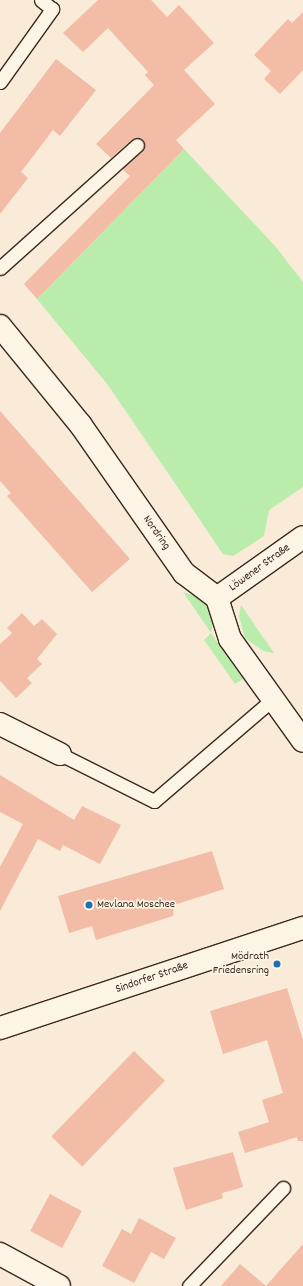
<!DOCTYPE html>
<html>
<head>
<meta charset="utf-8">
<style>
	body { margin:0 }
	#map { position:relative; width:303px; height:1286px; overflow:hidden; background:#faead8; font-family:Dekko,sans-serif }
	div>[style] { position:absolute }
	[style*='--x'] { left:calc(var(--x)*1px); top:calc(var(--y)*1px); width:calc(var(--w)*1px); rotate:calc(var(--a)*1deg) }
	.green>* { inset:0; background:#baecac }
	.building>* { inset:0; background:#f2bca6; transform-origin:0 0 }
	.roads { filter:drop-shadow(1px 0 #3b2a1e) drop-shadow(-1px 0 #3b2a1e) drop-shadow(0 1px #3b2a1e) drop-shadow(0 -1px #3b2a1e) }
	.service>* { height:13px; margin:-6.5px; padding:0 6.5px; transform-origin:6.5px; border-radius:6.5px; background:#fcf5e5 }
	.minor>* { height:22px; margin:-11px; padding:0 11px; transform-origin:11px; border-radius:11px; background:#fcf5e5 }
	.tertiary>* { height:22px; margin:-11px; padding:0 11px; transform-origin:11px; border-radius:11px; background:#fcf5e5 }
	.dots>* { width:11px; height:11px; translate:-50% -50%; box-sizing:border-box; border:2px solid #fcf5e5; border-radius:50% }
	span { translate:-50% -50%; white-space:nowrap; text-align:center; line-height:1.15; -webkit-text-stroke:3.5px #fcf5e5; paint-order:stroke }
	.street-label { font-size:12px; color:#3b2a1e }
	.poi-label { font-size:12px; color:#3b2a1e }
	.left { translate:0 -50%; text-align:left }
	.right { translate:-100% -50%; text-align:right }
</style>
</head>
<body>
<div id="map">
	<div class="green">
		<i style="clip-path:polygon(184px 149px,275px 246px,303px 282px,303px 487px,269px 510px,264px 536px,233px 556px,223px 554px,108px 385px,37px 299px)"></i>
		<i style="clip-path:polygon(183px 592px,201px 598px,208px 605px,213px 624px,211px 633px,243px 679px,235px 684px,204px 640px,211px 633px)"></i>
		<i style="clip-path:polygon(241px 605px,274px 653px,263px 651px,245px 638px,239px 616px)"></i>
	</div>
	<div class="building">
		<i style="clip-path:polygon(98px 0,151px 0,167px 17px,179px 5px,214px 43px,184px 70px,215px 104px,176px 140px,184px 149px,37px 299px,24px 284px,130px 176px,122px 169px,145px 147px,143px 139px,135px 137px,111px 158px,96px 144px,154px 85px,145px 75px,148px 72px,108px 28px,83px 52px,63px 33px)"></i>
		<i style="clip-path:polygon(303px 12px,303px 70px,280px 94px,264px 79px,271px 71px,254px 55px,288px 19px,292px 23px)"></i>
		<i style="clip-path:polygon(56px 59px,96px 90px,60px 136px,53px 130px,21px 172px,28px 178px,0 214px,0 133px)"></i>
		<i style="clip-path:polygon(0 411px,130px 559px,92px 592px,7px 496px,11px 493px,0 481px)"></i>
		<i style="clip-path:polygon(22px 613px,34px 626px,42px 619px,57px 634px,37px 659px,42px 664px,27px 678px,32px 683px,16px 698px,0 681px,0 644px,12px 633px,7px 628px)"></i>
		<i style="clip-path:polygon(0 775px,74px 820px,82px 806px,121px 825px,100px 864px,63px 845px,60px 851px,38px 839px,0 911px,0 867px,23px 824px,0 812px)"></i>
		<i style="clip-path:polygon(212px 851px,224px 889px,174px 905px,173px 916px,96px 940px,92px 926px,69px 933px,58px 896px)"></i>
		<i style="clip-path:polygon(287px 988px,303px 1040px,303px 1141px,298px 1141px,297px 1137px,245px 1153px,238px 1132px,269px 1122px,262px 1100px,283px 1093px,267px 1040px,223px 1054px,210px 1011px)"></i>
		<i style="left:134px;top:1051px;width:43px;height:119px;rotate:44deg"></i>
		<i style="clip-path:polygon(233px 1152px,243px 1187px,222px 1193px,223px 1198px,186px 1210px,173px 1168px)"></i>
		<i style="left:50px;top:1194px;width:36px;height:42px;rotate:28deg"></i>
		<i style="clip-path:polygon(139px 1218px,176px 1238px,164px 1259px,151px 1252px,134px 1283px,102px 1266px,122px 1229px,131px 1234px)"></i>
		<i style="clip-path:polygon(303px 1244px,303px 1286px,266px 1286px)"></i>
		<i style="clip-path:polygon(240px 1264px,266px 1286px,221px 1286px)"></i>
	</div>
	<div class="roads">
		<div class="service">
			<i style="--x:0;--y:82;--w:90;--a:-54.5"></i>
			<i style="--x:52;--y:9;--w:14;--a:-141"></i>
			<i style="--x:0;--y:268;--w:184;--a:-41.9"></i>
			<i style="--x:60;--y:754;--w:105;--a:26.6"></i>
			<i style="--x:154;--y:801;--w:158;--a:-40.6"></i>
			<i style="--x:189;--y:1286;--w:136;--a:-46.2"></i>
		</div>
		<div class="minor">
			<i style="--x:0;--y:326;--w:127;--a:50.8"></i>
			<i style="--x:80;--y:424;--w:182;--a:55.1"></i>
			<i style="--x:184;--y:573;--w:41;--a:37.1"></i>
			<i style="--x:217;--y:598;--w:43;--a:72.4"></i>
			<i style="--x:230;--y:639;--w:125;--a:54.4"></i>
			<i style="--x:217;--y:598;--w:105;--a:-35.3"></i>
			<i style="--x:0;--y:724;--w:67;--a:26.6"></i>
			<i style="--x:0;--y:1254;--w:67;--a:28.5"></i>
		</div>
		<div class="tertiary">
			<i style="--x:0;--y:1028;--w:319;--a:-18.3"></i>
		</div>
	</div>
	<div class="dots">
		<i style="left:89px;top:905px;background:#1f6fb2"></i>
		<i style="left:277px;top:964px;background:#1f6fb2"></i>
	</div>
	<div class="street-label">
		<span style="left:156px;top:533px;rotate:55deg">Nordring</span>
		<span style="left:260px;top:568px;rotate:-36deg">Löwener Straße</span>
		<span style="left:152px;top:978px;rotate:-19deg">Sindorfer Straße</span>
	</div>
	<div class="poi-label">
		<span class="left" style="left:97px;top:905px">Mevlana Moschee</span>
		<span class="right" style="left:269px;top:964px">Mödrath<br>Friedensring</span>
	</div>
</div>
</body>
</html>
